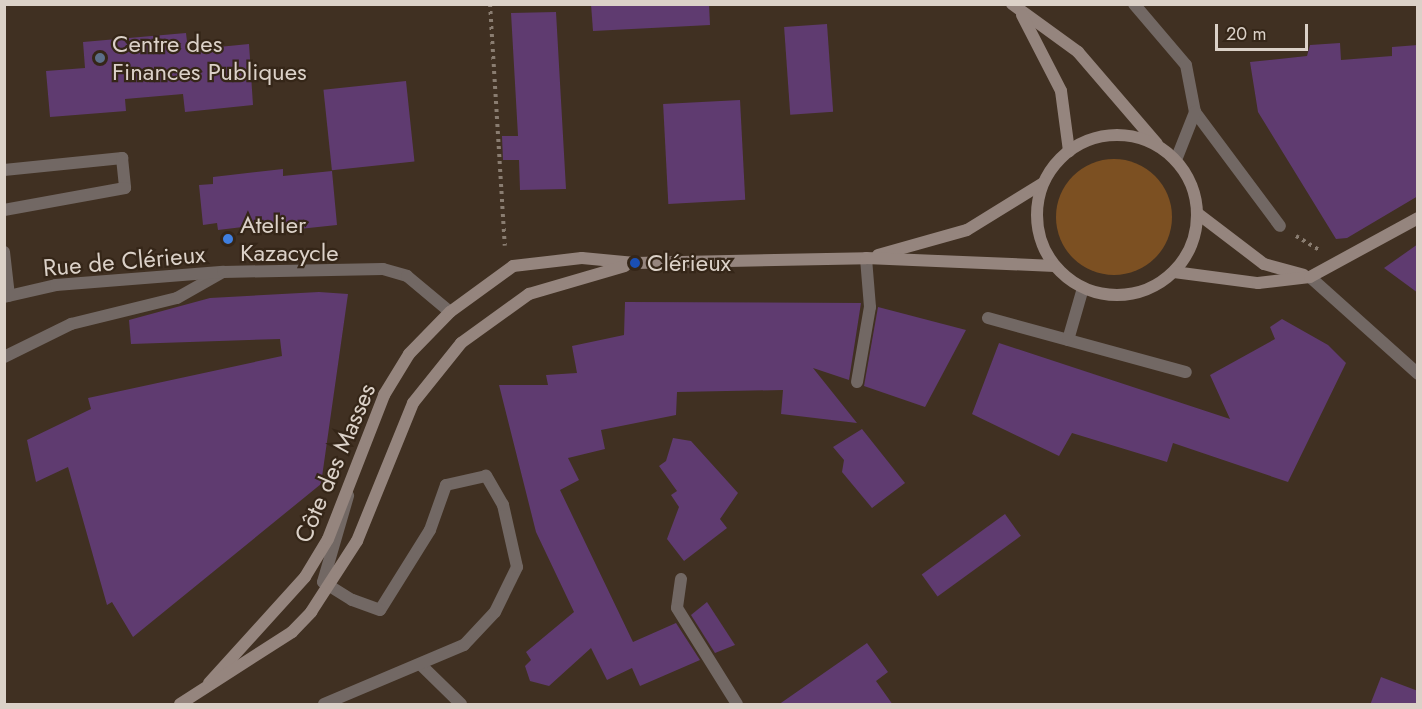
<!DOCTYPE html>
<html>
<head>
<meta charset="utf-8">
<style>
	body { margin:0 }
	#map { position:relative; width:1422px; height:709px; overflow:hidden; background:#403022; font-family:Jost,sans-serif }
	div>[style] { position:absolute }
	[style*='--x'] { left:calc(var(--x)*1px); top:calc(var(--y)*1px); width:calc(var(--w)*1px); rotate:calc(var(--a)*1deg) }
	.green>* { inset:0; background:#7c5022 }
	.round { border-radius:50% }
	.building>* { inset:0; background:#5f3b70; transform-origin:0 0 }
	.path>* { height:4px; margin-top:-2px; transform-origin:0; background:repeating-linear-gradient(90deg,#8a7d71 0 3px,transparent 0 7.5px) }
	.service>* { height:12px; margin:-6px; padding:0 6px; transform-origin:6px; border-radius:6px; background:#726864 }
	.minor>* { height:12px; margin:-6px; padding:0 6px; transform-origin:6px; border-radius:6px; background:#726864 }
	.tertiary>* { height:12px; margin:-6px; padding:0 6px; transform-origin:6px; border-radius:6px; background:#726864 }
	.secondary>* { height:12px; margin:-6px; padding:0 6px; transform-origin:6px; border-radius:6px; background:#95857e }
	.secondary>.ring { margin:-6px; padding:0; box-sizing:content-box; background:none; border:12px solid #95857e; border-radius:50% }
	.dots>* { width:16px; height:16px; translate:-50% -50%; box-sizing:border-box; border:3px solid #352618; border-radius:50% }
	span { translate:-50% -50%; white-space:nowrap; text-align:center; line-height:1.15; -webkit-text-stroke:4.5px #352618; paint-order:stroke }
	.poi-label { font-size:24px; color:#dbd1c8 }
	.left { translate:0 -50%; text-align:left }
	.street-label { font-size:24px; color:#dbd1c8 }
	.frame { position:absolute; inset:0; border:6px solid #dbd1c8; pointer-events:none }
	.scale { position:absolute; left:1215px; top:24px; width:93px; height:27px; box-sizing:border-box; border:3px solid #dbd1c8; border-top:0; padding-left:8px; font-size:18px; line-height:21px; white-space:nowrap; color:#dbd1c8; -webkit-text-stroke:4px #352618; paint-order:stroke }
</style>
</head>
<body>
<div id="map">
	<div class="green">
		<i class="round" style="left:1056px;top:159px;width:116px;height:116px"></i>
	</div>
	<div class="building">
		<i style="clip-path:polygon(591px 4px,709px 4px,710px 25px,593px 31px)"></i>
		<i style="clip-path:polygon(556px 12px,566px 189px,520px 190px,519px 160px,503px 160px,502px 136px,518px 136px,511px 13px)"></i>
		<i style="left:827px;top:24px;width:88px;height:43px;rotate:86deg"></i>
		<i style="clip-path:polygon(186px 33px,188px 50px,249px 44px,253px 105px,185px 112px,183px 94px,125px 99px,126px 111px,50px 117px,46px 71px,85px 68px,83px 42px)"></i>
		<i style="clip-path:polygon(1340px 43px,1341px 60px,1392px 56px,1392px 47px,1418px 45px,1418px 196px,1347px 238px,1336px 239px,1258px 112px,1250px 62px,1307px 56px,1310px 45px)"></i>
		<i style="left:406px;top:81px;width:81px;height:83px;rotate:84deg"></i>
		<i style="left:740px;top:100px;width:100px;height:77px;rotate:87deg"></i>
		<i style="clip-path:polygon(283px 169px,283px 176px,332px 171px,337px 225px,252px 234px,251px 226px,218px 230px,217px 223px,203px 225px,199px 185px,213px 184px,213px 177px)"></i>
		<i style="clip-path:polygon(1418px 244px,1418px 293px,1384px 268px)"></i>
		<i style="clip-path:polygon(319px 292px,348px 294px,321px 484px,133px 637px,112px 602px,107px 605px,68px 467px,36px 482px,27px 440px,91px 409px,88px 398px,282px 356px,280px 339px,131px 344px,129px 320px,210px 298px)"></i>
		<i style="clip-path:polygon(625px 302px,861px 303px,849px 380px,813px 368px,857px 423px,781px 414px,783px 390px,677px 392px,676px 415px,601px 430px,605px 449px,568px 458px,579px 480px,560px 490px,633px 642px,676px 623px,700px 660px,640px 686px,632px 668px,607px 680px,591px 648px,549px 686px,530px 681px,525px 666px,531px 660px,526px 652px,574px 612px,536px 532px,499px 385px,548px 385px,546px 375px,577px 373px,572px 346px,624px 335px)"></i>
		<i style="clip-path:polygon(878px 307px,966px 330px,925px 407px,864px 386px)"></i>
		<i style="clip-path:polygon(1282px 319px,1328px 345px,1346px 363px,1288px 482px,1173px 443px,1167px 462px,1072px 433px,1059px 456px,972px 414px,999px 343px,1230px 419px,1210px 375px,1275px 339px,1270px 327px)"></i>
		<i style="clip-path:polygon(862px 429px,905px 483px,872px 508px,842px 472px,844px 460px,833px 447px)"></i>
		<i style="clip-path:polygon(673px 438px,691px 441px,738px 493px,720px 519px,727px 528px,684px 561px,667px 539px,679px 507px,671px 495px,677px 491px,659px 466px,666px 461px)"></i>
		<i style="left:1005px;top:514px;width:27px;height:103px;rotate:54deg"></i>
		<i style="clip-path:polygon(707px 602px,735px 645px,715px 653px,691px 615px)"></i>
		<i style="clip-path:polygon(867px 643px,888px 672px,876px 681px,893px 705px,778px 705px)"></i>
		<i style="clip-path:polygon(1381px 677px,1418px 691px,1418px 705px,1370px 705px)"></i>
	</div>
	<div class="path">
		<i style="--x:490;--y:4;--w:242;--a:86.5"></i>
		<i style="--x:1296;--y:236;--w:26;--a:31"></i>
	</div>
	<div class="service">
		<i style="--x:1134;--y:4;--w:80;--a:49.6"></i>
		<i style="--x:1186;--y:65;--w:48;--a:79.2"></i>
		<i style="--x:1195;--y:112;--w:142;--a:53.3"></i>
		<i style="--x:1176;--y:160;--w:52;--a:-68.4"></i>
		<i style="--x:4;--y:170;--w:119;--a:-5.8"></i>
		<i style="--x:122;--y:158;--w:30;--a:84"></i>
		<i style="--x:125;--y:188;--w:123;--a:169.7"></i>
		<i style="--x:988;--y:318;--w:205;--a:15.3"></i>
		<i style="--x:1068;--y:340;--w:54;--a:-73.9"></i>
		<i style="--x:857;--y:382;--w:76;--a:-80.2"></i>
		<i style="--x:870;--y:307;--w:49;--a:-94.7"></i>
		<i style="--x:681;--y:579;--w:29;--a:98"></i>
		<i style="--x:677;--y:608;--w:113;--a:58"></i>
	</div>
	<div class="minor">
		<i style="--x:4;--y:252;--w:44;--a:83.5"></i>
		<i style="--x:1310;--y:277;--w:145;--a:41.9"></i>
		<i style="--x:4;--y:357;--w:75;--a:-26.2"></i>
		<i style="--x:71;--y:324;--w:109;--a:-13.8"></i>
		<i style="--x:177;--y:298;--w:53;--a:-29.5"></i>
		<i style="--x:421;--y:665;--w:56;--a:44.3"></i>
		<i style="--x:324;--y:704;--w:152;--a:-22.9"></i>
		<i style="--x:464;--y:645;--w:45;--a:-46.8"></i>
		<i style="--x:495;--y:612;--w:50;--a:-63.9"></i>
		<i style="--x:517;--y:567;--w:64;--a:-102.7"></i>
		<i style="--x:503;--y:505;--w:34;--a:-120"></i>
		<i style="--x:486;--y:476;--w:41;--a:167.3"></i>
		<i style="--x:446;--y:485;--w:48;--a:109.6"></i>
		<i style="--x:430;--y:530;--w:94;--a:122"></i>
		<i style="--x:380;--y:610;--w:30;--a:-160"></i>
		<i style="--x:352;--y:600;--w:34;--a:-148"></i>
		<i style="--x:323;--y:582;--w:90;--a:-73.8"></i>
	</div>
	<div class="tertiary">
		<i style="--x:4;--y:297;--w:53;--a:-13"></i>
		<i style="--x:56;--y:285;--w:168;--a:-4.5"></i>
		<i style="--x:223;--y:272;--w:160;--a:-1.1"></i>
		<i style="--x:383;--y:269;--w:25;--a:16"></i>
		<i style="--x:407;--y:276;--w:56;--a:39.9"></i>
	</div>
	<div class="secondary">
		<i style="--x:1012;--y:4;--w:82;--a:36"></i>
		<i style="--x:1078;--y:52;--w:121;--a:49.3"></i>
		<i style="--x:1022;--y:15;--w:85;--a:62.8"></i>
		<i style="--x:1061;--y:91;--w:61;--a:82.4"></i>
		<i class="ring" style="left:1037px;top:135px;width:148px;height:148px"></i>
		<i style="--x:1197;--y:213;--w:84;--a:37.3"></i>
		<i style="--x:1264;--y:264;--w:41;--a:15.4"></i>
		<i style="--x:878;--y:255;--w:92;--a:-15.7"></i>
		<i style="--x:967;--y:230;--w:89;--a:-31.7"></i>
		<i style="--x:1174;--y:272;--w:85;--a:7.5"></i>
		<i style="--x:1258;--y:283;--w:52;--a:-6.6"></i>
		<i style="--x:1310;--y:277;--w:123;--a:-28.6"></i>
		<i style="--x:209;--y:683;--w:143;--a:-47.8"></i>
		<i style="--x:305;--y:577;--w:44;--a:-58.8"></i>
		<i style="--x:328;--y:539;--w:155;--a:-68.7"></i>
		<i style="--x:384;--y:395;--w:48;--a:-58.6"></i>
		<i style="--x:409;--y:354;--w:59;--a:-45.7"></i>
		<i style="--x:450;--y:312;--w:78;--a:-36.1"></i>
		<i style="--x:513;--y:266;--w:69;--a:-6.6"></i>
		<i style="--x:582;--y:258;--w:53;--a:5.4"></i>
		<i style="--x:635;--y:263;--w:231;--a:-1.2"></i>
		<i style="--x:866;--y:258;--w:189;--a:2.4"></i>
		<i style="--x:180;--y:704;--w:133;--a:-32.7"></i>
		<i style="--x:292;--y:632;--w:28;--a:-46"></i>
		<i style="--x:311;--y:612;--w:85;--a:-57.1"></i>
		<i style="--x:357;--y:541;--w:149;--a:-67.9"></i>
		<i style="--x:413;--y:403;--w:77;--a:-51.3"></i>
		<i style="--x:461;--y:343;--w:84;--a:-35.8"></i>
		<i style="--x:529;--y:294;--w:100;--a:-16.3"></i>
	</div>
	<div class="dots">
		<i style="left:100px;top:58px;background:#5c6f8a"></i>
		<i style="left:228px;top:239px;background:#3f7fe0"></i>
		<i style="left:635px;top:263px;background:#1a4fb4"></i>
	</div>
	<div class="poi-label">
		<span class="left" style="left:112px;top:58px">Centre des<br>Finances Publiques</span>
		<span class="left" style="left:240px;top:239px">Atelier<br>Kazacycle</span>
		<span class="left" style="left:647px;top:263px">Clérieux</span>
	</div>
	<div class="street-label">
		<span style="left:124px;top:261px;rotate:-5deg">Rue de Clérieux</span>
		<span style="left:335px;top:463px;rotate:-67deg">Côte des Masses</span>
	</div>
	<div class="frame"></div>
	<div class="scale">20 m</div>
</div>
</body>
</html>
